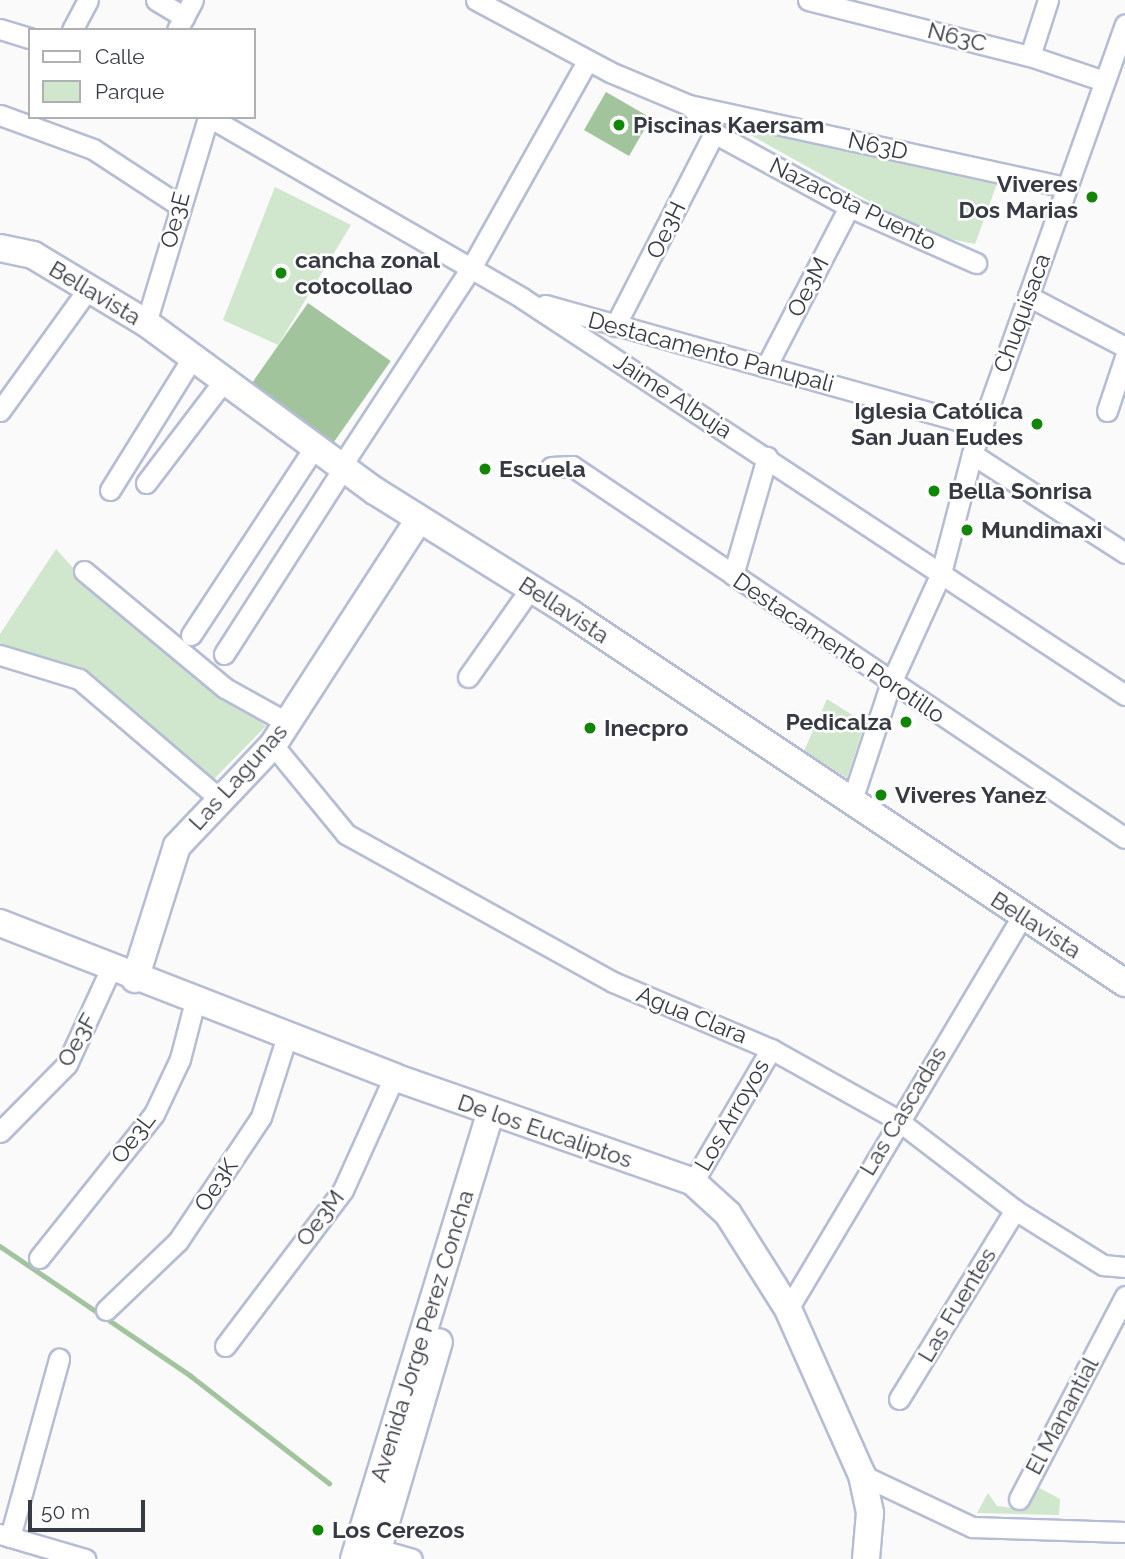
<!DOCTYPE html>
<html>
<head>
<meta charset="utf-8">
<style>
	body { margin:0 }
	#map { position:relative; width:1125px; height:1559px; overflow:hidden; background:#fafafa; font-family:Raleway,sans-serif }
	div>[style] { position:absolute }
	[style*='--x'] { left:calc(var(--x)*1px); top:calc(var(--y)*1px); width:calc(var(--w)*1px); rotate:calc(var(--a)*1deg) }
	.green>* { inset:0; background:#d0e6cd }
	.water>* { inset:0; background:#a1c49d; transform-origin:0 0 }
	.stream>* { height:4.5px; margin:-2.25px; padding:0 2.25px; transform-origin:2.25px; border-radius:2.25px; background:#a1c49d }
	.roads { filter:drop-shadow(2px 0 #b5bdd5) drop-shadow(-2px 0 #b5bdd5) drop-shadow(0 2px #b5bdd5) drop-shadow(0 -2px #b5bdd5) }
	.street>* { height:19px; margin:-9.5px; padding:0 9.5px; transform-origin:9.5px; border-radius:9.5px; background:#fff }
	.secondary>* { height:26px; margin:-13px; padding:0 13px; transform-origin:13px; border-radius:13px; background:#fff }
	.dots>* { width:19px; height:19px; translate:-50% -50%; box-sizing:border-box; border:4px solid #fff; border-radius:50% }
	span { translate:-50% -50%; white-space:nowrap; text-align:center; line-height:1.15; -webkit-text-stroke:5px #fff; paint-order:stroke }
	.street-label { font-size:23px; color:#363a43 }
	.poi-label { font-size:23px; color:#363a43; font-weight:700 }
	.left { translate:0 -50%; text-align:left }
	.right { translate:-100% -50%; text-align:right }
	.legend { position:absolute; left:28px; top:28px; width:228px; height:91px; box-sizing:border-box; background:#fff; border:2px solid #afb0b4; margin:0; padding:9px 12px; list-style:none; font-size:21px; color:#363a43 }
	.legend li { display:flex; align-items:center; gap:14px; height:35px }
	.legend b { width:35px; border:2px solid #afb0b4 }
	.scale { position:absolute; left:28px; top:1500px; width:117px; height:32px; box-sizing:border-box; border:4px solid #363a43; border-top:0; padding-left:9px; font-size:21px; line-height:24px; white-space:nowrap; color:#363a43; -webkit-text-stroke:5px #fff; paint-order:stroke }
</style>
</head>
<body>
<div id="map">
	<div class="green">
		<i style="clip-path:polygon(711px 113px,998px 181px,975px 244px,930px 235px)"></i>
		<i style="clip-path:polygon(275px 187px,351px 225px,278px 345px,223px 320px)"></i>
		<i style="clip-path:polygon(56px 549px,96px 593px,266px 726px,211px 782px,81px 671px,0 647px,0 634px)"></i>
		<i style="clip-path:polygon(827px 699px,865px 723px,847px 778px,804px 751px)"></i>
		<i style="clip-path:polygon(1032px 1484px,1060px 1499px,1059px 1515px,977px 1513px,988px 1493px,997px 1506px,1012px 1508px)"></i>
	</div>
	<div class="water">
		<i style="left:606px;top:92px;width:52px;height:44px;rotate:30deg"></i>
		<i style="left:308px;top:303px;width:101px;height:100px;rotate:35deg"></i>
	</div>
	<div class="stream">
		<i style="--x:0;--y:1246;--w:231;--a:34.2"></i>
		<i style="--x:191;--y:1376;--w:175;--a:37.8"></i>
	</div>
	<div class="roads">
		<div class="street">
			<i style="--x:156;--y:0;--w:33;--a:31"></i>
			<i style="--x:476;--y:0;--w:152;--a:28.2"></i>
			<i style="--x:610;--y:72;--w:86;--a:22.7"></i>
			<i style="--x:689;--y:105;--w:38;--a:48"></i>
			<i style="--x:714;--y:133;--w:154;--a:28.7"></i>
			<i style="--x:849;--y:207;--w:139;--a:23.8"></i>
			<i style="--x:808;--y:0;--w:229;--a:14.2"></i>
			<i style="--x:1030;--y:56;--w:78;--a:18.7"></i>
			<i style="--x:0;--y:29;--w:31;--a:17"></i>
			<i style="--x:72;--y:30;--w:34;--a:-62"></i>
			<i style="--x:177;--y:30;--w:34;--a:-62"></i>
			<i style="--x:1030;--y:56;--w:59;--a:-72.2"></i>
			<i style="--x:689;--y:105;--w:386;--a:12.3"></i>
			<i style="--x:0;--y:115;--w:99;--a:20.1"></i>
			<i style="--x:93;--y:149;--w:100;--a:33.2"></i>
			<i style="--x:209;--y:117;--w:362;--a:30"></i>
			<i style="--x:522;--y:298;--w:722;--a:33.36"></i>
			<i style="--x:1028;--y:296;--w:110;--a:27.7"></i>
			<i style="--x:545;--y:305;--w:454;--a:15.6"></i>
			<i style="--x:146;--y:323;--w:215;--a:-73.2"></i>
			<i style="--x:615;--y:326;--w:217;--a:-62.8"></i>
			<i style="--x:766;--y:367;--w:180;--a:-62.6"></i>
			<i style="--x:0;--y:411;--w:150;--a:-54.2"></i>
			<i style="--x:1107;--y:411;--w:57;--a:-71.6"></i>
			<i style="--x:972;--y:454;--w:182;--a:32.9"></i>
			<i style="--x:342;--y:465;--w:235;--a:-56.8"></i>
			<i style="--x:471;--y:268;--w:237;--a:-60.7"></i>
			<i style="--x:551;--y:467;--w:21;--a:-3"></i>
			<i style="--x:572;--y:466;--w:666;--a:33.93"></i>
			<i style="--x:146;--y:483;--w:126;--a:-52.8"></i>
			<i style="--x:110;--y:490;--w:153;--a:-58.1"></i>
			<i style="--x:84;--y:571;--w:183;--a:39.7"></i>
			<i style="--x:225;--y:688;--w:72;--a:29.1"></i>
			<i style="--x:733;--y:575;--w:123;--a:-73.9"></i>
			<i style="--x:191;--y:635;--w:226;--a:-56.7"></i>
			<i style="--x:224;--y:654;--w:222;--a:-57.3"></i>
			<i style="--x:0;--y:655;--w:83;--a:16.9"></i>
			<i style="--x:79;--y:679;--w:184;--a:40.4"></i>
			<i style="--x:468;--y:677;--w:108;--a:-54.8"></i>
			<i style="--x:273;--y:745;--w:115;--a:50.6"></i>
			<i style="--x:346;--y:834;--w:305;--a:29"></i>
			<i style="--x:613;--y:982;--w:172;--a:23"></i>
			<i style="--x:771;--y:1049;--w:143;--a:29.2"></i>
			<i style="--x:896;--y:1119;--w:150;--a:37.4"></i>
			<i style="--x:1015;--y:1210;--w:104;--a:32"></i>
			<i style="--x:1103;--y:1265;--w:22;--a:5"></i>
			<i style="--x:852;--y:800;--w:121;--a:-71.7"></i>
			<i style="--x:890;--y:685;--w:123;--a:-65.5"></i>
			<i style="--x:941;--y:573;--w:123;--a:-75.4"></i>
			<i style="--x:972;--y:454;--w:456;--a:-70.4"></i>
			<i style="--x:0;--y:1132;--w:95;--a:-45.4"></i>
			<i style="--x:67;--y:1064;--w:106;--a:-65.4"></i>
			<i style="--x:693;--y:1182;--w:154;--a:-59.6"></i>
			<i style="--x:39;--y:1258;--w:184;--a:-51.4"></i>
			<i style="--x:154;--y:1114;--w:61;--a:-64.7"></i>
			<i style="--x:180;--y:1059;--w:60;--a:-75.5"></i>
			<i style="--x:788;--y:1309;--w:457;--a:-59.2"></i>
			<i style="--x:106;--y:1310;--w:100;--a:-43.8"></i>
			<i style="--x:178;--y:1241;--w:149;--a:-56.2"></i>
			<i style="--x:261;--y:1117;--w:85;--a:-72.2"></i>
			<i style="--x:225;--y:1346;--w:196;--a:-52.9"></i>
			<i style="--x:343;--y:1190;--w:124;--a:-65.7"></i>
			<i style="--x:899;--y:1399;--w:222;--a:-58.5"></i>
			<i style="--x:862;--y:1475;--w:122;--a:25.3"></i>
			<i style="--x:972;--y:1527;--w:153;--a:1.9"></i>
			<i style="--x:1019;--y:1499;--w:229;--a:-62.4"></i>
			<i style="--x:0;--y:1534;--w:89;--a:16.4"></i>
			<i style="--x:10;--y:1537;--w:185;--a:-74.6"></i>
			<i style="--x:378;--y:1549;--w:35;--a:16"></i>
		</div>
		<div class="secondary">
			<i style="--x:0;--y:248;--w:34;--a:12"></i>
			<i style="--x:33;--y:255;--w:132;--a:31"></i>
			<i style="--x:146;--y:323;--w:284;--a:36.3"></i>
			<i style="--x:375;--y:491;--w:230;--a:32"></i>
			<i style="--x:570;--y:613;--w:667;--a:33.69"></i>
			<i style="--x:0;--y:923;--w:423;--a:21.3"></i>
			<i style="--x:394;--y:1077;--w:317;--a:19.3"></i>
			<i style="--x:693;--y:1182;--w:47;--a:42.4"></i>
			<i style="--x:728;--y:1214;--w:112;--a:57.7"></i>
			<i style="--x:788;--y:1309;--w:182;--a:66"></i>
			<i style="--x:862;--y:1475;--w:39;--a:78"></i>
			<i style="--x:870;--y:1513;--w:46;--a:95"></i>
			<i style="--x:135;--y:979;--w:139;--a:-72.5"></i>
			<i style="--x:177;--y:846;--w:139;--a:-46.5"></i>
			<i style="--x:273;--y:745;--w:269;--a:-57.1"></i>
			<i style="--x:354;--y:1559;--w:468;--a:-73"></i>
			<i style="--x:375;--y:1559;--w:226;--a:-73.6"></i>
		</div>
	</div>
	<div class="dots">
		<i style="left:619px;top:125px;background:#118603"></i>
		<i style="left:1092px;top:197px;background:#118603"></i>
		<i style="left:281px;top:273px;background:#118603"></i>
		<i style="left:1037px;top:424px;background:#118603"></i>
		<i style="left:485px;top:469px;background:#118603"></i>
		<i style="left:934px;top:491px;background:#118603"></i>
		<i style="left:967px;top:530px;background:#118603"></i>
		<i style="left:906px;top:722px;background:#118603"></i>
		<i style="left:590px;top:728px;background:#118603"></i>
		<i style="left:881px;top:795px;background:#118603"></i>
		<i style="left:318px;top:1530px;background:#118603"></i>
	</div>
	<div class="street-label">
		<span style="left:957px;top:37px;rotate:14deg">N63C</span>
		<span style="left:878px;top:146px;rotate:12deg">N63D</span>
		<span style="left:853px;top:204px;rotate:26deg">Nazacota Puento</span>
		<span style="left:175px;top:220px;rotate:-75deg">Oe3E</span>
		<span style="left:666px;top:230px;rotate:-64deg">Oe3H</span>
		<span style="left:808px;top:287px;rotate:-63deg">Oe3M</span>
		<span style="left:95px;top:293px;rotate:31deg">Bellavista</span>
		<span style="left:1022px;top:313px;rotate:-70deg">Chuquisaca</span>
		<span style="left:711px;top:352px;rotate:15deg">Destacamento Panupali</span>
		<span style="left:673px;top:396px;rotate:33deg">Jaime Albuja</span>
		<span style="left:564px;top:610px;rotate:33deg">Bellavista</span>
		<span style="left:839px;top:648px;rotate:34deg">Destacamento Porotillo</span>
		<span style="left:238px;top:777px;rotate:-48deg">Las Lagunas</span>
		<span style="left:1036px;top:925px;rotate:33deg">Bellavista</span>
		<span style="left:692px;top:1015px;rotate:22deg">Agua Clara</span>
		<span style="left:77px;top:1040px;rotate:-61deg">Oe3F</span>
		<span style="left:903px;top:1111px;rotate:-59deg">Las Cascadas</span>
		<span style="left:732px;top:1115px;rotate:-60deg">Los Arroyos</span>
		<span style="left:545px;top:1131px;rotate:19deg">De los Eucaliptos</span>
		<span style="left:133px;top:1138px;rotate:-53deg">Oe3L</span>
		<span style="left:216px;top:1185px;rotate:-56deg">Oe3K</span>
		<span style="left:320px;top:1218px;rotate:-53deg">Oe3M</span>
		<span style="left:957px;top:1305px;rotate:-59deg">Las Fuentes</span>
		<span style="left:422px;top:1336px;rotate:-73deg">Avenida Jorge Perez Concha</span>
		<span style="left:1062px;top:1416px;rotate:-62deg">El Manantial</span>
	</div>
	<div class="poi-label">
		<span class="left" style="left:633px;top:125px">Piscinas Kaersam</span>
		<span class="right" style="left:1078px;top:197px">Viveres<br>Dos Marias</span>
		<span class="left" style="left:295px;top:273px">cancha zonal<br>cotocollao</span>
		<span class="right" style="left:1023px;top:424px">Iglesia Católica<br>San Juan Eudes</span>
		<span class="left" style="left:499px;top:469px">Escuela</span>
		<span class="left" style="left:948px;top:491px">Bella Sonrisa</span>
		<span class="left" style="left:981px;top:530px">Mundimaxi</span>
		<span class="right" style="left:892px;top:722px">Pedicalza</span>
		<span class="left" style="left:604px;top:728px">Inecpro</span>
		<span class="left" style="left:895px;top:795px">Viveres Yanez</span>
		<span class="left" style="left:332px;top:1530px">Los Cerezos</span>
	</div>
	<ul class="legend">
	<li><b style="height:9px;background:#fff"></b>Calle</li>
	<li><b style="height:19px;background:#d0e6cd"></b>Parque</li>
	</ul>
	<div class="scale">50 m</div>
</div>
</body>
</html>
